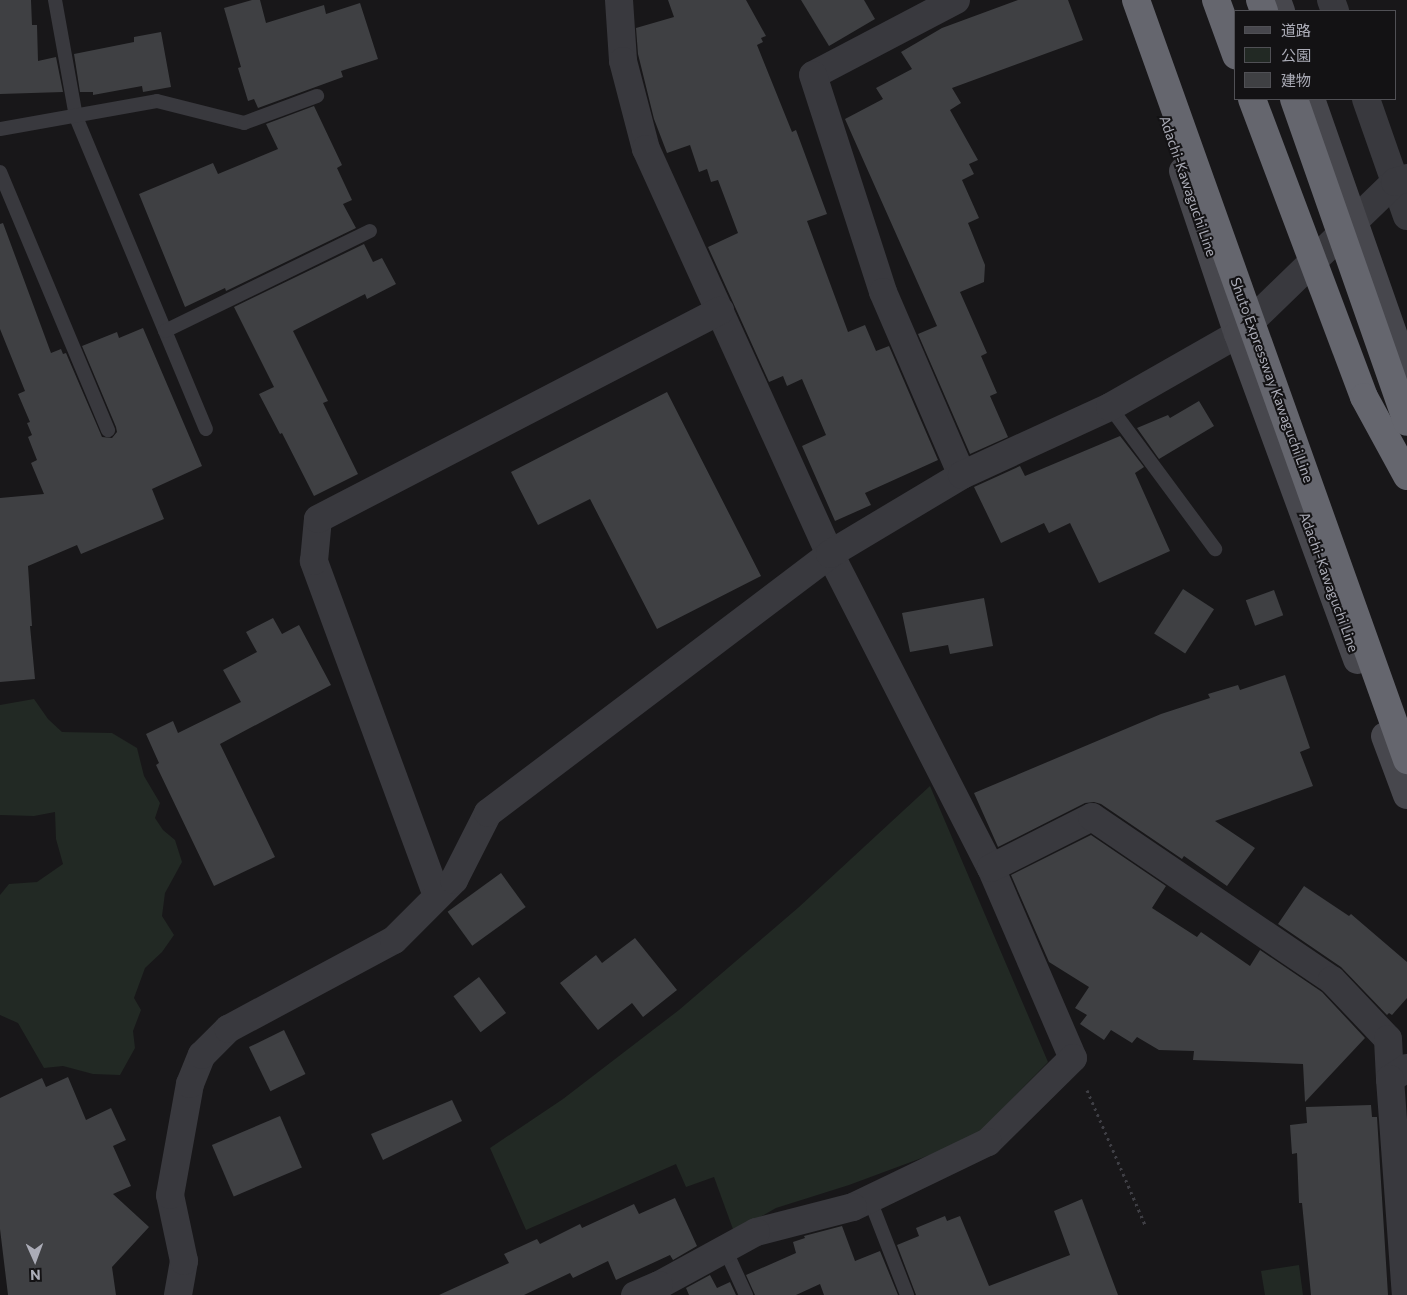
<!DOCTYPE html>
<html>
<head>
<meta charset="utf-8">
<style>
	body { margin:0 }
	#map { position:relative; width:1407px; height:1295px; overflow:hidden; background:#181719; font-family:Commissioner,"Noto Sans JP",sans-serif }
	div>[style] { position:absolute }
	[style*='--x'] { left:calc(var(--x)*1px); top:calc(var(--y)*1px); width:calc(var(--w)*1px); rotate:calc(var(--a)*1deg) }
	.green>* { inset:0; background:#222924 }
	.building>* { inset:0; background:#3f4043; transform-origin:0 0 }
	.path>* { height:3px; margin-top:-1.5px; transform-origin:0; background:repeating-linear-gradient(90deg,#3f3f45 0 2.5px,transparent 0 6.5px) }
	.lane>* { height:14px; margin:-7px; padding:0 7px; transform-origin:7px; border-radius:7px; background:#39393e }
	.street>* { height:28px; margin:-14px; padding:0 14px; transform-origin:14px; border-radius:14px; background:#39393e }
	.secondary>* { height:28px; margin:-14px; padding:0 14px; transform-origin:14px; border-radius:14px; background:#47474d }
	.highway>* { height:28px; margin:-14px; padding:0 14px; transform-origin:14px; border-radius:14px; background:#65666e }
	.highway-bridge>* { height:28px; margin:-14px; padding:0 14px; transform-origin:14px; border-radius:14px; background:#65666e }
	span { translate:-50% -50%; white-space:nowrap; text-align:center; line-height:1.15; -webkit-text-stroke:4px #131214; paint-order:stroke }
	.street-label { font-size:14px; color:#abacb7 }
	.legend { position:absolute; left:1234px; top:10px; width:162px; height:90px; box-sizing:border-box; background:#131214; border:1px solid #505055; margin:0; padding:6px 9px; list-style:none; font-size:15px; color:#abacb7 }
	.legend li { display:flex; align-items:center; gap:10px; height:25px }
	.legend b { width:25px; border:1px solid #505055 }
	.north { position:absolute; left:10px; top:1235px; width:50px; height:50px; -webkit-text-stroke:4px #131214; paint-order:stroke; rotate:178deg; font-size:14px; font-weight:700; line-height:20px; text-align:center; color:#abacb7 }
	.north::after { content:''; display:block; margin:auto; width:18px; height:22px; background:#abacb7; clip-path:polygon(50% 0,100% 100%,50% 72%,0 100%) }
</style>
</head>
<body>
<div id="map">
	<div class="green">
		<i style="clip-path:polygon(34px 699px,48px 719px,62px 732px,112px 733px,137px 748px,144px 776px,160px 803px,155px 818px,163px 830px,175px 840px,182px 862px,165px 893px,162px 916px,174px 935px,162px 952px,145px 968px,134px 998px,141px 1010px,133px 1031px,135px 1048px,120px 1075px,93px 1074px,63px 1066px,44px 1068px,18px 1023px,0 1015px,0 895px,9px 884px,37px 882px,63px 864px,56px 839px,55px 812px,34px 816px,0 815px,0 705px)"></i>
		<i style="clip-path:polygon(930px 786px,1048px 1062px,973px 1139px,849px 1185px,776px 1208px,734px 1232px,714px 1177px,686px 1187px,676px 1164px,526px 1230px,490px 1148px,563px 1099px,679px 1010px,799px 907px)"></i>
		<i style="clip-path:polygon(1299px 1265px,1303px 1295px,1265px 1295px,1261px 1271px)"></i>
	</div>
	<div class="building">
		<i style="clip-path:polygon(0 0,31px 0,32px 25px,37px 25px,38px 61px,56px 57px,63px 92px,0 94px)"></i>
		<i style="clip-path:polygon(252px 0,260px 0,266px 23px,324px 5px,326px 14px,360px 3px,378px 59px,341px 71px,343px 77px,258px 108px,254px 99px,248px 101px,238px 68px,241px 67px,224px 8px)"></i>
		<i style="clip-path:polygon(668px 0,746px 0,766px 36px,761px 38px,763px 42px,757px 45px,792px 132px,796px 130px,827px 214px,807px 221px,848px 332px,865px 325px,876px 351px,889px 346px,938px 460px,865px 493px,871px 505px,835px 521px,802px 446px,826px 435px,802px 379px,787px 386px,783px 376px,769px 382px,708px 247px,738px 233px,718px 180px,711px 182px,707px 169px,699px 172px,690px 145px,667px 153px,654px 119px,638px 54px,636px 28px,674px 17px)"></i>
		<i style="clip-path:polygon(801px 0,864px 0,875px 19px,829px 46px)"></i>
		<i style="clip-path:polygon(1018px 0,1068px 0,1083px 40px,952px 88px,961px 103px,950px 110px,978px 160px,969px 164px,974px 174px,962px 180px,979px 218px,968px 223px,985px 265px,984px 282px,960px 292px,987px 353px,981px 356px,997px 393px,990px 396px,1008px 437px,970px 454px,918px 334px,937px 326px,845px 119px,883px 99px,876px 88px,912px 69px,901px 52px,942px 28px)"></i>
		<i style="clip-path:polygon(161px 32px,171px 87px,143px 92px,142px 86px,93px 95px,93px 92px,80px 92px,74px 54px,134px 42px,134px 37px)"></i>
		<i style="clip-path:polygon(314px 106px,342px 165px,337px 168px,352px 200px,343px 204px,356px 228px,226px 291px,225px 288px,185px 307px,139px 194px,213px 163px,218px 174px,278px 149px,266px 124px)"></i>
		<i style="clip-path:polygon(3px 223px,51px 353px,61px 349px,63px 354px,66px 353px,102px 437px,112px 438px,117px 432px,116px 427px,82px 346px,117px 332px,119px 338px,143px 328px,202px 466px,152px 489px,164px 519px,81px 554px,77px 545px,28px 566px,32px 626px,30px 626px,35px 679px,0 682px,0 498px,44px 494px,31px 463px,37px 460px,28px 437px,32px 435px,27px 423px,30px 422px,18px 394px,25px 391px,0 329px,0 224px)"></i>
		<i style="clip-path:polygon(364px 244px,373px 262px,382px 258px,396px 284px,367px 299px,365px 294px,293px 331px,328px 401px,323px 403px,358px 474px,314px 496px,282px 433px,280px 434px,259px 394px,274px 387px,234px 307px)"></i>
		<i style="clip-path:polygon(667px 392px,761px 576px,657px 629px,590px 499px,538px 525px,511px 472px)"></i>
		<i style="clip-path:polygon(1199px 401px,1214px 426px,1159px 459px,1137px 428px,1168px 415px,1170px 418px)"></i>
		<i style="clip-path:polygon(1120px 436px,1144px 467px,1135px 473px,1170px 551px,1099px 583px,1070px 523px,1049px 533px,1044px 523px,1001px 543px,974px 487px,1020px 466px,1025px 476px)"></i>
		<i style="left:1183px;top:589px;width:37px;height:53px;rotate:33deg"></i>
		<i style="left:1274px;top:590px;width:27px;height:30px;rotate:70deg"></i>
		<i style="clip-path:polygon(984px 598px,993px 646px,950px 654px,948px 645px,910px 652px,902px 613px)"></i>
		<i style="clip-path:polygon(273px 618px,282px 634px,299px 625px,331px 685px,220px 744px,275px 857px,214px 886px,156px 765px,159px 763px,146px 734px,173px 721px,178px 733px,241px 702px,223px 670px,257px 652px,246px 632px)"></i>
		<i style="clip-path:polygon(1285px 675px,1310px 748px,1300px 752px,1313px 786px,1215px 821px,1255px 848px,1227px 886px,1184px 856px,1182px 859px,1101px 804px,1094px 802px,1085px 803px,998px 847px,974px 793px,1161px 714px,1210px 698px,1208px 694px,1238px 685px,1240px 690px)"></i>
		<i style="clip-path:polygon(1091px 835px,1166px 886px,1152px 908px,1197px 937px,1201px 932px,1250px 966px,1260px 950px,1322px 992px,1365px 1038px,1305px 1102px,1303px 1064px,1193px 1060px,1194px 1051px,1159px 1050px,1137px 1037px,1132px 1043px,1111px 1030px,1104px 1040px,1080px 1024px,1087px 1015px,1075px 1008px,1089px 987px,1049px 962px,1011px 875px)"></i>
		<i style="left:501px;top:873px;width:42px;height:66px;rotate:54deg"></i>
		<i style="clip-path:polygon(1304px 886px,1349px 916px,1351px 914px,1407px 962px,1407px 998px,1392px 1015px,1389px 1013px,1387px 1015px,1341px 967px,1278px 924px)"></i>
		<i style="clip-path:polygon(635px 938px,677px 990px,643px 1017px,632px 1003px,598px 1030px,560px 983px,596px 955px,602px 963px)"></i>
		<i style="left:479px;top:977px;width:45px;height:32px;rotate:53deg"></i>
		<i style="left:284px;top:1030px;width:49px;height:39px;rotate:64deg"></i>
		<i style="clip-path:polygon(68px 1077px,86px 1120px,111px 1108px,126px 1140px,113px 1146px,131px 1186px,113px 1194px,149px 1227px,112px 1267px,116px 1295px,8px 1295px,0 1229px,0 1098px,42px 1078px,46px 1087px)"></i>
		<i style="clip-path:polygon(452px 1100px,462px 1121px,383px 1160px,371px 1134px)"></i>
		<i style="clip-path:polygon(1371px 1105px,1372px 1117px,1377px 1117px,1388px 1295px,1311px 1295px,1302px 1203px,1299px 1203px,1297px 1153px,1292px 1154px,1290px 1125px,1307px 1123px,1306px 1107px)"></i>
		<i style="left:280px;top:1116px;width:56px;height:74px;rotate:67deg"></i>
		<i style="clip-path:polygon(675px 1198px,697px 1246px,673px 1260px,670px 1255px,616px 1280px,608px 1261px,573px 1278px,570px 1273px,524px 1295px,439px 1295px,509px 1263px,504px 1254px,537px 1239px,540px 1244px,580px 1224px,582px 1228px,634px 1204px,639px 1214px)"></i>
		<i style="clip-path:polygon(1082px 1199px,1118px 1295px,916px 1295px,897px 1245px,919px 1236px,916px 1228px,945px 1216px,947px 1221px,960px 1216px,989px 1286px,1070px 1255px,1054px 1211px)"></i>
		<i style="clip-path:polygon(842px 1226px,855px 1261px,880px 1251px,898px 1295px,824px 1295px,820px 1284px,796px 1295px,755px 1295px,746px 1275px,796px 1253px,793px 1242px,805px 1238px,804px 1236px)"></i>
		<i style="clip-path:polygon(710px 1275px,717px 1288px,730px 1282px,736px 1295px,689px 1295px,686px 1288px)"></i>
	</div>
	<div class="path">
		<i style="--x:1087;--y:1090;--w:149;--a:66.7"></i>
	</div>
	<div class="lane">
		<i style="--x:55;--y:0;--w:119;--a:79.8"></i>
		<i style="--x:76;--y:117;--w:338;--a:67.4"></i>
		<i style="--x:0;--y:129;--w:159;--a:-10.1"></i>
		<i style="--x:157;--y:101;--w:90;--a:14.2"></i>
		<i style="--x:244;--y:123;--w:78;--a:-20.3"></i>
		<i style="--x:0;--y:172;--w:280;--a:67.3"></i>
		<i style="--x:165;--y:331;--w:228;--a:-26"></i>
		<i style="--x:1110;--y:407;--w:177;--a:53.5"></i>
		<i style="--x:870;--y:1200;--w:102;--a:68.7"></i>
		<i style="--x:725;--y:1249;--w:51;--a:65.5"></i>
	</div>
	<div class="street">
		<i style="--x:619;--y:0;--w:61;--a:86.2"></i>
		<i style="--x:623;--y:61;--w:91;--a:75.4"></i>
		<i style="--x:646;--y:149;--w:445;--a:65.6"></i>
		<i style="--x:830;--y:554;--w:353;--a:62.9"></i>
		<i style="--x:991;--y:868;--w:207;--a:66.7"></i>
		<i style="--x:1073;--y:1058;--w:120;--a:135.3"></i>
		<i style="--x:988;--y:1142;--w:150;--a:154.3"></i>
		<i style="--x:853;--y:1207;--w:100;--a:165.5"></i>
		<i style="--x:756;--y:1232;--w:111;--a:151.3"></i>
		<i style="--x:659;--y:1285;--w:26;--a:157"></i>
		<i style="--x:956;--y:0;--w:161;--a:152.3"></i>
		<i style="--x:813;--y:75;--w:228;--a:72.1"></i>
		<i style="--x:883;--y:292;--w:199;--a:66.7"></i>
		<i style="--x:1331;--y:0;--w:12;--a:70"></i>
		<i style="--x:1366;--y:99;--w:124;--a:70.7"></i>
		<i style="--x:991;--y:868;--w:113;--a:-26.8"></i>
		<i style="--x:1092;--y:817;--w:290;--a:34.2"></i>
		<i style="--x:1332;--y:980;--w:81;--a:46.5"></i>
		<i style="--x:1388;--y:1039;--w:40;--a:87.1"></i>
		<i style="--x:1390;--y:1079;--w:20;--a:-33"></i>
		<i style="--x:437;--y:896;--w:357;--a:-110.2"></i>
		<i style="--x:314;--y:561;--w:42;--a:-84.6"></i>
		<i style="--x:318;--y:519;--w:453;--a:-27.4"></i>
		<i style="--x:1390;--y:1079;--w:217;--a:85.8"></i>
		<i style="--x:178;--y:1295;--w:35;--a:-80"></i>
		<i style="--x:184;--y:1261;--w:67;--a:-102"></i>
		<i style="--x:170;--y:1195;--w:113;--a:-79.8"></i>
		<i style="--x:190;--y:1084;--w:31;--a:-68"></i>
		<i style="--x:202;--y:1055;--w:37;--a:-45"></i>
		<i style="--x:228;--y:1029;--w:188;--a:-28.2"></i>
		<i style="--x:394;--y:940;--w:85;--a:-45"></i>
		<i style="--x:454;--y:880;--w:75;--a:-63.1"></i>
		<i style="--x:488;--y:813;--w:429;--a:-37.1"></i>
		<i style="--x:830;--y:554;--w:154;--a:-30.9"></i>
		<i style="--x:962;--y:475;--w:163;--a:-24.7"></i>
		<i style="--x:1110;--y:407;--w:147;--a:-29.7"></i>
		<i style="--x:1238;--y:334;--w:219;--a:-44.1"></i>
		<i style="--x:1395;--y:182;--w:13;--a:-18"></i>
	</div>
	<div class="secondary">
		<i style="--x:1277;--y:0;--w:12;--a:70"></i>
		<i style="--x:1311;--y:99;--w:290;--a:70.7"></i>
		<i style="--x:1183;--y:171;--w:172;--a:71.4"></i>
		<i style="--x:1238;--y:334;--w:347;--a:69.9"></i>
		<i style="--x:1385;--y:736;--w:63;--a:69.6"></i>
	</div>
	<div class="highway">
		<i style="--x:1216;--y:0;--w:59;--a:70"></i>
		<i style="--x:1260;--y:0;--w:12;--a:70"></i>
	</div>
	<div class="highway-bridge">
		<i style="--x:1136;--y:0;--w:807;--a:70.37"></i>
		<i style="--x:1252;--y:99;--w:318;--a:69.4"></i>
		<i style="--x:1364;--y:397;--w:90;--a:61.4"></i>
		<i style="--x:1294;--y:99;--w:342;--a:70.7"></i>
	</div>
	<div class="street-label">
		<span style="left:1188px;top:186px;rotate:71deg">Adachi-Kawaguchi Line</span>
		<span style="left:1272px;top:380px;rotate:70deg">Shuto Expressway Kawaguchi Line</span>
		<span style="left:1329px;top:582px;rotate:70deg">Adachi-Kawaguchi Line</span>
	</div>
	<ul class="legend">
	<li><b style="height:6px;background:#47474d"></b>道路</li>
	<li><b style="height:14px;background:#222924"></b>公園</li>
	<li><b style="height:14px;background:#3f4043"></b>建物</li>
	</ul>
	<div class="north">N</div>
</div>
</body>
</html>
